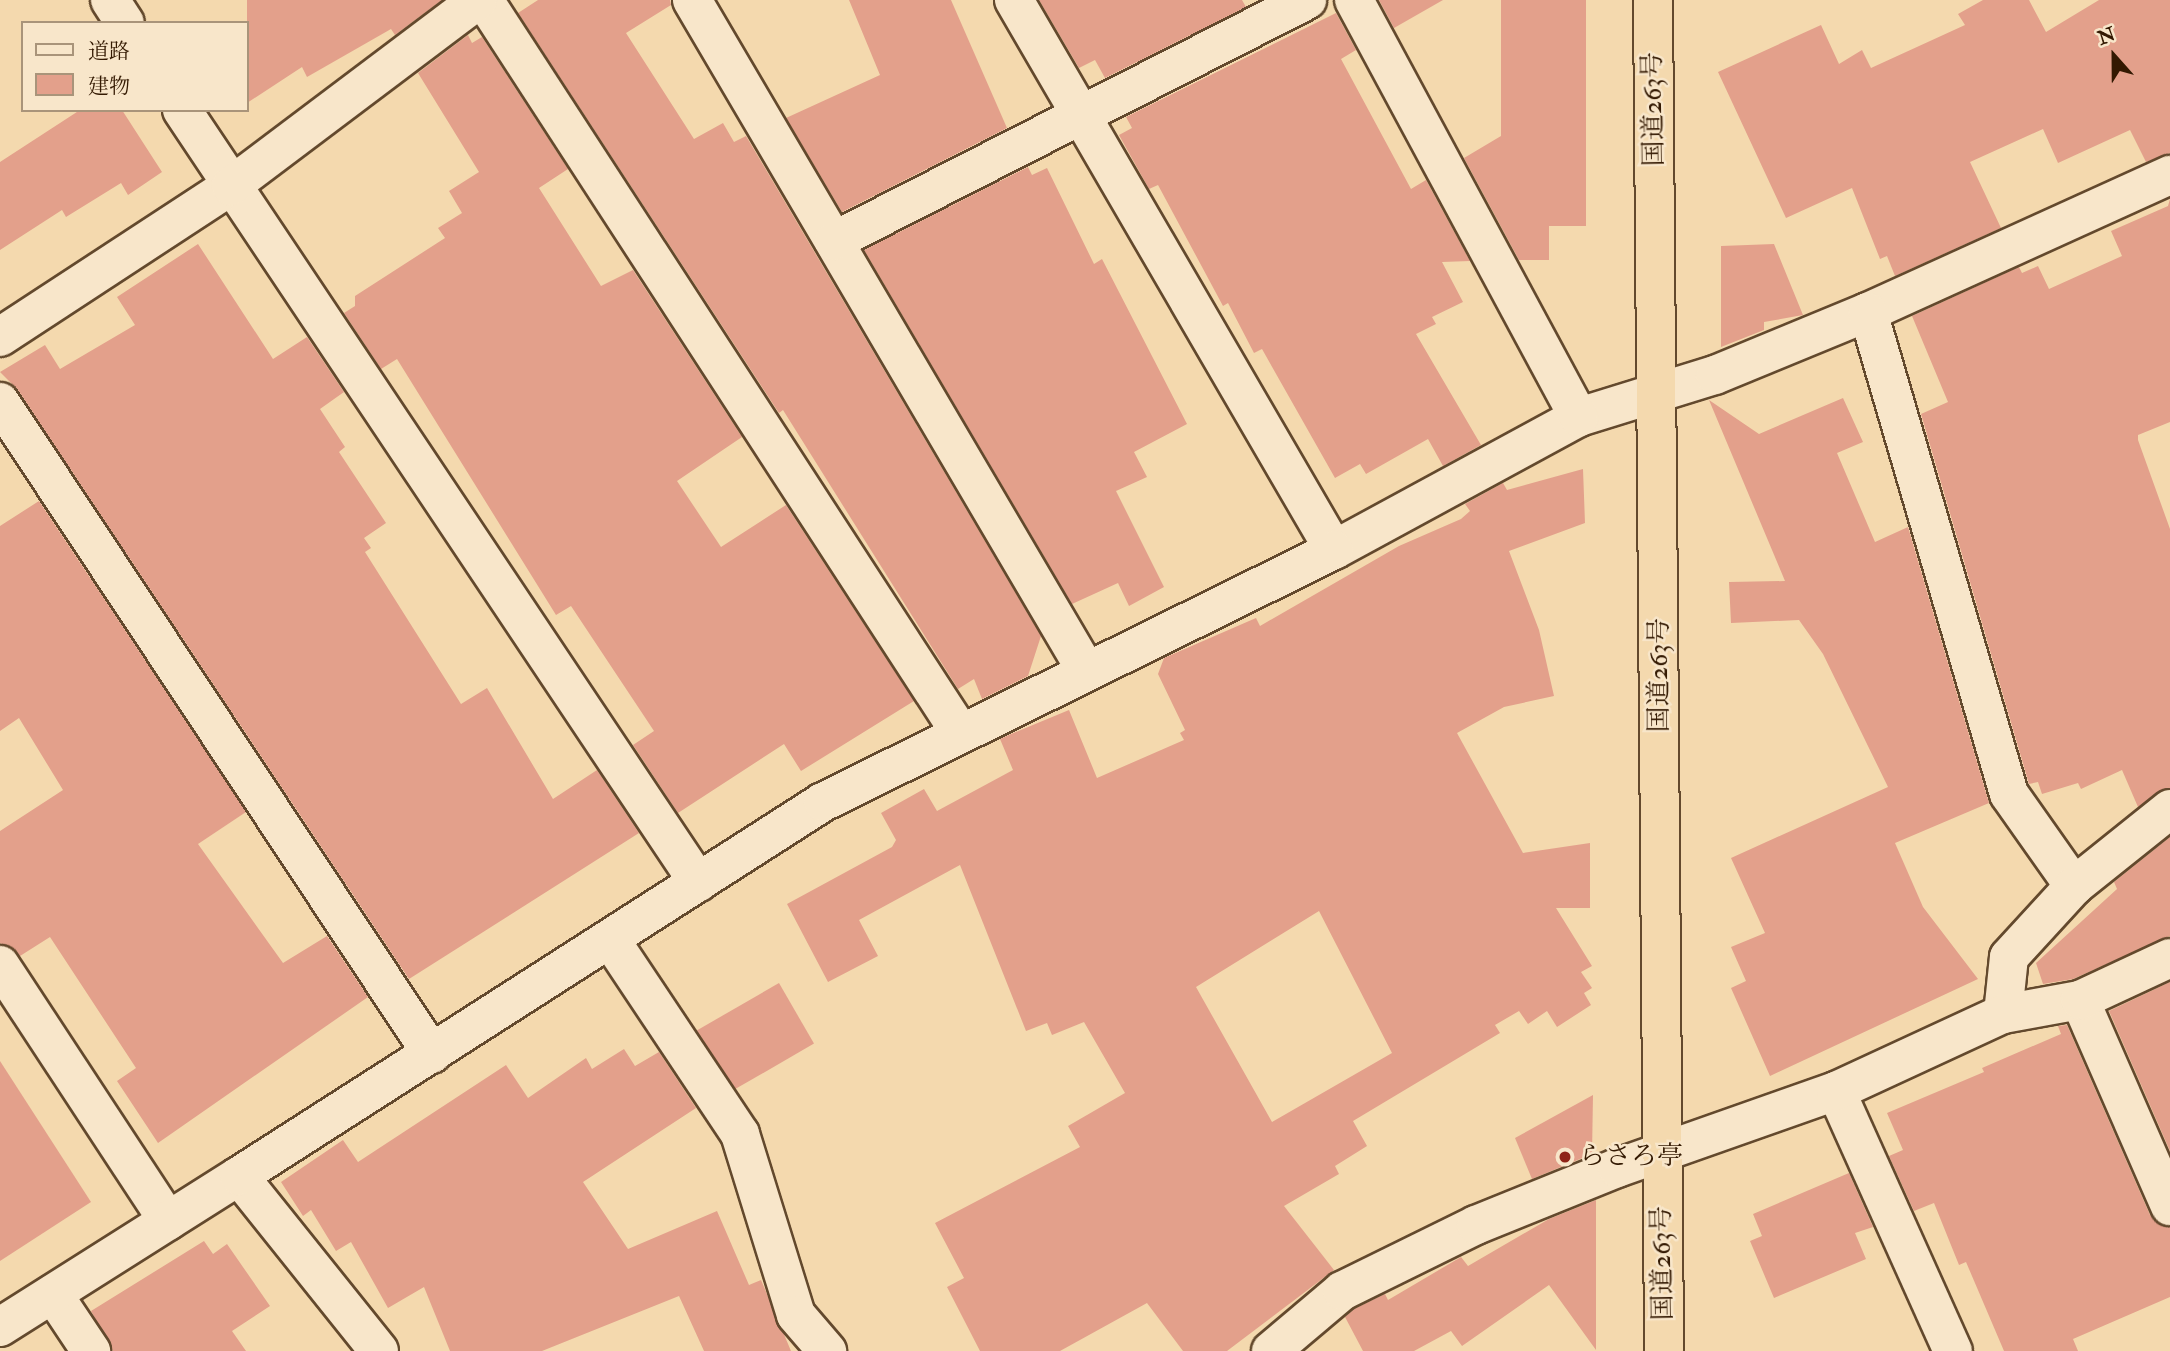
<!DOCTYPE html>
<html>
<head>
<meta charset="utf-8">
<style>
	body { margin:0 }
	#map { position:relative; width:2170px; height:1351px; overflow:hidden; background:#f4d9ae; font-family:"IM FELL Double Pica","Noto Serif JP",serif }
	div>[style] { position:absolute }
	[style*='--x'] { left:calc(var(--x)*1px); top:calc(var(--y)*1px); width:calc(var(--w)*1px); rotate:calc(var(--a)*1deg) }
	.building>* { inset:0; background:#e3a08b; transform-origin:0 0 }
	.roads { filter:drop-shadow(2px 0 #63492d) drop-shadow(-2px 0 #63492d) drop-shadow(0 2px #63492d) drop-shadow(0 -2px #63492d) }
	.street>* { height:38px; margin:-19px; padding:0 19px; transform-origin:19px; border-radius:19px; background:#f8e6ca }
	.highway>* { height:38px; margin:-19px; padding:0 19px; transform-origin:19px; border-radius:19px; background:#f4d9ae }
	.dots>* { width:19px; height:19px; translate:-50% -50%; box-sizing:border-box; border:4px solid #f8e6ca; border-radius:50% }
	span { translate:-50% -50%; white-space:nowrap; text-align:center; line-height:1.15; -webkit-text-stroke:5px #f8e6ca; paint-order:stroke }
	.street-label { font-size:26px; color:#331902 }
	.poi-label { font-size:26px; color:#331902 }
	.left { translate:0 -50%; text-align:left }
	.legend { position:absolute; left:21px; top:21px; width:228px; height:91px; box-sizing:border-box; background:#f8e6ca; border:2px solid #a9947a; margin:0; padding:9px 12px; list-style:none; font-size:21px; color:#331902 }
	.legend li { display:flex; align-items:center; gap:14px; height:35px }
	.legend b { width:35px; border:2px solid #a9947a }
	.north { position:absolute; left:2079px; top:21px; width:70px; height:70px; -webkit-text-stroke:5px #f8e6ca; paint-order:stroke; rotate:339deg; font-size:19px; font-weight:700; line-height:28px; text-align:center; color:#331902 }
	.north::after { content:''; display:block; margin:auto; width:24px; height:32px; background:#331902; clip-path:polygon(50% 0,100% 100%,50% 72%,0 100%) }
</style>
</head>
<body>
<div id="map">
	<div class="building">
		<i style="clip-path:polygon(247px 0,442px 0,395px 35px,391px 29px,307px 77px,302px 67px,247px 103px)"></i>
		<i style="clip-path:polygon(538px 0,670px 0,671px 5px,626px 33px,694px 139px,723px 123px,734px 142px,746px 136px,1041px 636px,1028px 676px,982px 699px,974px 679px,958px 689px,783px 410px,779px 413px,518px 13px)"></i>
		<i style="clip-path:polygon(849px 0,951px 0,1007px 128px,842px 212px,786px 118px,880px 75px)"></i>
		<i style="clip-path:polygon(1039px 0,1242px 0,1246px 7px,1105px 78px,1095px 60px,1079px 68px)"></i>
		<i style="clip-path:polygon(1379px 0,1443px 0,1394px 28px)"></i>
		<i style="clip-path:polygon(1501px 0,1586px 0,1586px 226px,1549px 226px,1549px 260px,1519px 260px,1464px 158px,1501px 136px)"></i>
		<i style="clip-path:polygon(1983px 0,2029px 0,2046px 32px,2099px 0,2170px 0,2170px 153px,2146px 162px,2130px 130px,2058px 163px,2043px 129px,1970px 162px,2001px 228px,1895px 276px,1887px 256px,1880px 259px,1852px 188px,1786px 218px,1718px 72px,1821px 25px,1839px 64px,1862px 50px,1871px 68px,1965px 25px,1958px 14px)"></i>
		<i style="clip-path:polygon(1336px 13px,1356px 50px,1341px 59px,1411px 189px,1426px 180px,1470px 261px,1442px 262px,1463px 302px,1432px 317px,1436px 324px,1416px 334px,1481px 445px,1443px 466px,1428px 439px,1366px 474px,1360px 464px,1335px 478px,1262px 349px,1254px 353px,1228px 303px,1223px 306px,1158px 185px,1149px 189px,1119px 135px,1132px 128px,1126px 117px)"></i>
		<i style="clip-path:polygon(468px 35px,472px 43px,482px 37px,568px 169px,539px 188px,601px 286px,633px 270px,742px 437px,677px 481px,721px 547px,786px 505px,914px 701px,801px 771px,784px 744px,678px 813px,633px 745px,654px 731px,571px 606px,556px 615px,397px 359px,381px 369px,344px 313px,355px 306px,355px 296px,445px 238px,438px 228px,462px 213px,449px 191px,479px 172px,418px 73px)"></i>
		<i style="clip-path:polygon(80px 110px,122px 110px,162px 172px,128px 195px,121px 183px,66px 217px,62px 210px,0 250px,0 162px)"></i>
		<i style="clip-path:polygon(1028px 167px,1032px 175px,1047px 168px,1094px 264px,1102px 259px,1187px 424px,1134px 452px,1147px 477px,1116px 491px,1164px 587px,1129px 606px,1118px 583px,1072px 604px,864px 250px)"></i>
		<i style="clip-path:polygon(2170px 199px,2170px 422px,2138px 435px,2138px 440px,2170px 529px,2170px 788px,2138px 807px,2122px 770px,2081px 789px,2078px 783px,2042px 794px,2038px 782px,2029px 784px,1921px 414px,1948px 402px,1912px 316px,2019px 267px,2022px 273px,2038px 266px,2049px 289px,2122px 256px,2111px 231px,2168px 206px)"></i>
		<i style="clip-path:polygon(198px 244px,273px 359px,307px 337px,344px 392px,320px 409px,345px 447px,339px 452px,386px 523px,364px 538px,371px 548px,365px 552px,461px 704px,487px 688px,553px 799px,597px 770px,639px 833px,409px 979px,18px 390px,0 372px,45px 345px,60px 369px,135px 325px,117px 297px)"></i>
		<i style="clip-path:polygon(1774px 244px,1803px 315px,1764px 322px,1764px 330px,1721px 347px,1721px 246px)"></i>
		<i style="clip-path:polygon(1843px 398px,1863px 442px,1837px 453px,1875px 542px,1908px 527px,1989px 803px,1895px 843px,1923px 907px,1978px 979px,1770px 1076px,1731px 988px,1746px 981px,1731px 947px,1765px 933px,1731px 858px,1888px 787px,1823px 654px,1799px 620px,1731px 623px,1729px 582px,1785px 581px,1709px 400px,1759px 434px)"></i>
		<i style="clip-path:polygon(evenodd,1583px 469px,1585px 523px,1509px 551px,1539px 630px,1554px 696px,1504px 707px,1457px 733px,1523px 853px,1590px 843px,1590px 908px,1556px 908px,1592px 966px,1581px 972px,1592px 988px,1584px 993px,1591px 1005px,1557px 1027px,1547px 1011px,1528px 1024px,1519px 1011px,1495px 1025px,1500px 1033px,1353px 1121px,1367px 1146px,1335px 1166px,1339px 1174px,1284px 1206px,1334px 1270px,1227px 1351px,1183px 1351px,1147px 1303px,1060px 1351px,980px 1351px,947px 1287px,964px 1278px,935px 1223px,1080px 1147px,1068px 1126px,1125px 1093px,1084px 1022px,1052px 1035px,1047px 1023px,1026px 1031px,960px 865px,859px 920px,878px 956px,828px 982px,787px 904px,892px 847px,896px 840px,881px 813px,924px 789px,937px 811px,1013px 770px,1000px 739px,1011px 734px,1069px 710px,1097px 778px,1184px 740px,1180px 733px,1185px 730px,1158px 674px,1164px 658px,1256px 618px,1260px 626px,1399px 546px,1461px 519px,1470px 511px,1465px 504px,1503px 483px,1507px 490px,1583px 469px,1319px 911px,1392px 1053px,1272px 1122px,1196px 987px,1319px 911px)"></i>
		<i style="clip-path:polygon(39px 501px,246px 812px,198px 844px,283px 963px,327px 936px,368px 997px,158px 1143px,117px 1081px,136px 1068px,50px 937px,20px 956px,0 943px,0 831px,63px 790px,19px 718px,0 731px,0 526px)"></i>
		<i style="clip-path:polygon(2170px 837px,2170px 936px,2073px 979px,2043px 984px,2036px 963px,2117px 889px,2114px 882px)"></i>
		<i style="clip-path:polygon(2170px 982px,2170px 1151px,2109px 1011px)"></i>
		<i style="left:779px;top:983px;width:70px;height:95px;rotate:60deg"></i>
		<i style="clip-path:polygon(2067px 1025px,2150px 1215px,2170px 1227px,2170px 1297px,2073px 1339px,2078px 1351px,2004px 1351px,1966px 1262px,1959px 1265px,1934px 1203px,1914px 1211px,1889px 1156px,1903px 1150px,1887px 1113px,1984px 1072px,1982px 1068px,2061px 1034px,2058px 1026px)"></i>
		<i style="clip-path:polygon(624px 1049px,635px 1066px,659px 1052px,696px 1108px,583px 1182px,628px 1249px,717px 1211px,749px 1285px,761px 1280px,791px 1351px,704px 1351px,679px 1296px,542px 1351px,450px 1351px,424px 1287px,388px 1308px,351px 1242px,336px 1251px,311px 1210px,303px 1216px,281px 1182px,343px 1140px,358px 1162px,506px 1065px,528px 1098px,586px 1058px,592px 1069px)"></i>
		<i style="clip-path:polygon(0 1061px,91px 1202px,0 1261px)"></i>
		<i style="clip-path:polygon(1593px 1095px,1592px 1154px,1532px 1179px,1515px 1138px)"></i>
		<i style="clip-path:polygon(1849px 1173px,1873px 1227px,1855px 1233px,1866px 1259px,1774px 1298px,1750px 1241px,1762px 1236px,1753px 1214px)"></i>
		<i style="clip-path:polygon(1596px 1200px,1596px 1350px,1549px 1285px,1462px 1346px,1451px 1331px,1414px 1351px,1363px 1351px,1345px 1317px,1354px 1309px,1385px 1294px,1388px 1300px,1461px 1257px,1468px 1266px,1549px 1219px)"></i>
		<i style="clip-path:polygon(204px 1241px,213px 1254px,227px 1244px,270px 1306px,232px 1331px,246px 1351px,113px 1351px,91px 1311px)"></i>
	</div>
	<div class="roads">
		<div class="street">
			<i style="--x:110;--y:0;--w:27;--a:57"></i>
			<i style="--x:484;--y:0;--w:875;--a:56.98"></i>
			<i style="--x:692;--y:0;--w:779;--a:59.55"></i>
			<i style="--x:1014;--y:0;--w:636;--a:59.81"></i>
			<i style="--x:1334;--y:550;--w:279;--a:-28.5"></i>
			<i style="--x:1579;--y:417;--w:142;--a:-17.2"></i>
			<i style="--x:1715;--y:375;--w:165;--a:-22.4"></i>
			<i style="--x:1868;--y:312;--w:332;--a:-24.4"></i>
			<i style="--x:1354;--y:0;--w:474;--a:61.7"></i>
			<i style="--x:182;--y:110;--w:929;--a:56.24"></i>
			<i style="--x:834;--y:241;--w:531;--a:-27"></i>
			<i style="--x:1868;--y:312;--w:502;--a:73.69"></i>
			<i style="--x:2009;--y:794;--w:113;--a:54.8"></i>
			<i style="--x:0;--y:337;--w:276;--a:-33.2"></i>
			<i style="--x:231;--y:186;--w:309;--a:-37"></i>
			<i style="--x:0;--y:402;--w:782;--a:56.47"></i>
			<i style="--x:610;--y:939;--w:234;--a:56.3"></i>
			<i style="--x:740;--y:1134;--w:189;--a:72.8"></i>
			<i style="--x:796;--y:1315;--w:48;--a:49.3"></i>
			<i style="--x:0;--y:965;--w:306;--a:56.7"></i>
			<i style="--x:2080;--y:1000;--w:225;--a:66.4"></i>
			<i style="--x:2003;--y:1014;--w:57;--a:-84"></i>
			<i style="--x:2009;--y:957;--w:96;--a:-47.5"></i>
			<i style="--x:2074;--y:886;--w:123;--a:-38.7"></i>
			<i style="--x:1836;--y:1091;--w:285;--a:65.8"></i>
			<i style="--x:53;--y:1294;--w:69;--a:56.3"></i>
			<i style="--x:0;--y:1327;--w:283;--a:-32.3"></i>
			<i style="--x:379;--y:1351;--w:224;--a:-128.7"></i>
			<i style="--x:239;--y:1176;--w:693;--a:-32.64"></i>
			<i style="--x:823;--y:802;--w:570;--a:-26.25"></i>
			<i style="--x:1271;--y:1351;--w:93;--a:-40.2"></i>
			<i style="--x:1342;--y:1291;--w:149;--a:-26.2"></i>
			<i style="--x:1476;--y:1225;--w:152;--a:-22"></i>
			<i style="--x:1617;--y:1168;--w:232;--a:-19.4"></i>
			<i style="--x:1836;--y:1091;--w:184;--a:-24.8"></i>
			<i style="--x:2003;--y:1014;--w:78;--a:-10.3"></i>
			<i style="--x:2080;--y:1000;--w:99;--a:-25"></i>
		</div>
		<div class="highway">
			<i style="--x:1653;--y:0;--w:1351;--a:89.53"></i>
		</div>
	</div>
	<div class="dots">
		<i style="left:1565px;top:1157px;background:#8f2418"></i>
	</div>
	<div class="street-label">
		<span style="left:1654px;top:109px;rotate:-91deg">国道263号</span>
		<span style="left:1660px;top:675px;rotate:-90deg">国道263号</span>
		<span style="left:1663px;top:1263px;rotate:-91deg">国道263号</span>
	</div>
	<div class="poi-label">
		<span class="left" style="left:1579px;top:1157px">らさろ亭</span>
	</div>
	<ul class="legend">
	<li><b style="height:9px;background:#f8e6ca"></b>道路</li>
	<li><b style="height:19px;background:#e3a08b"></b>建物</li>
	</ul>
	<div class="north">N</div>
</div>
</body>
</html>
